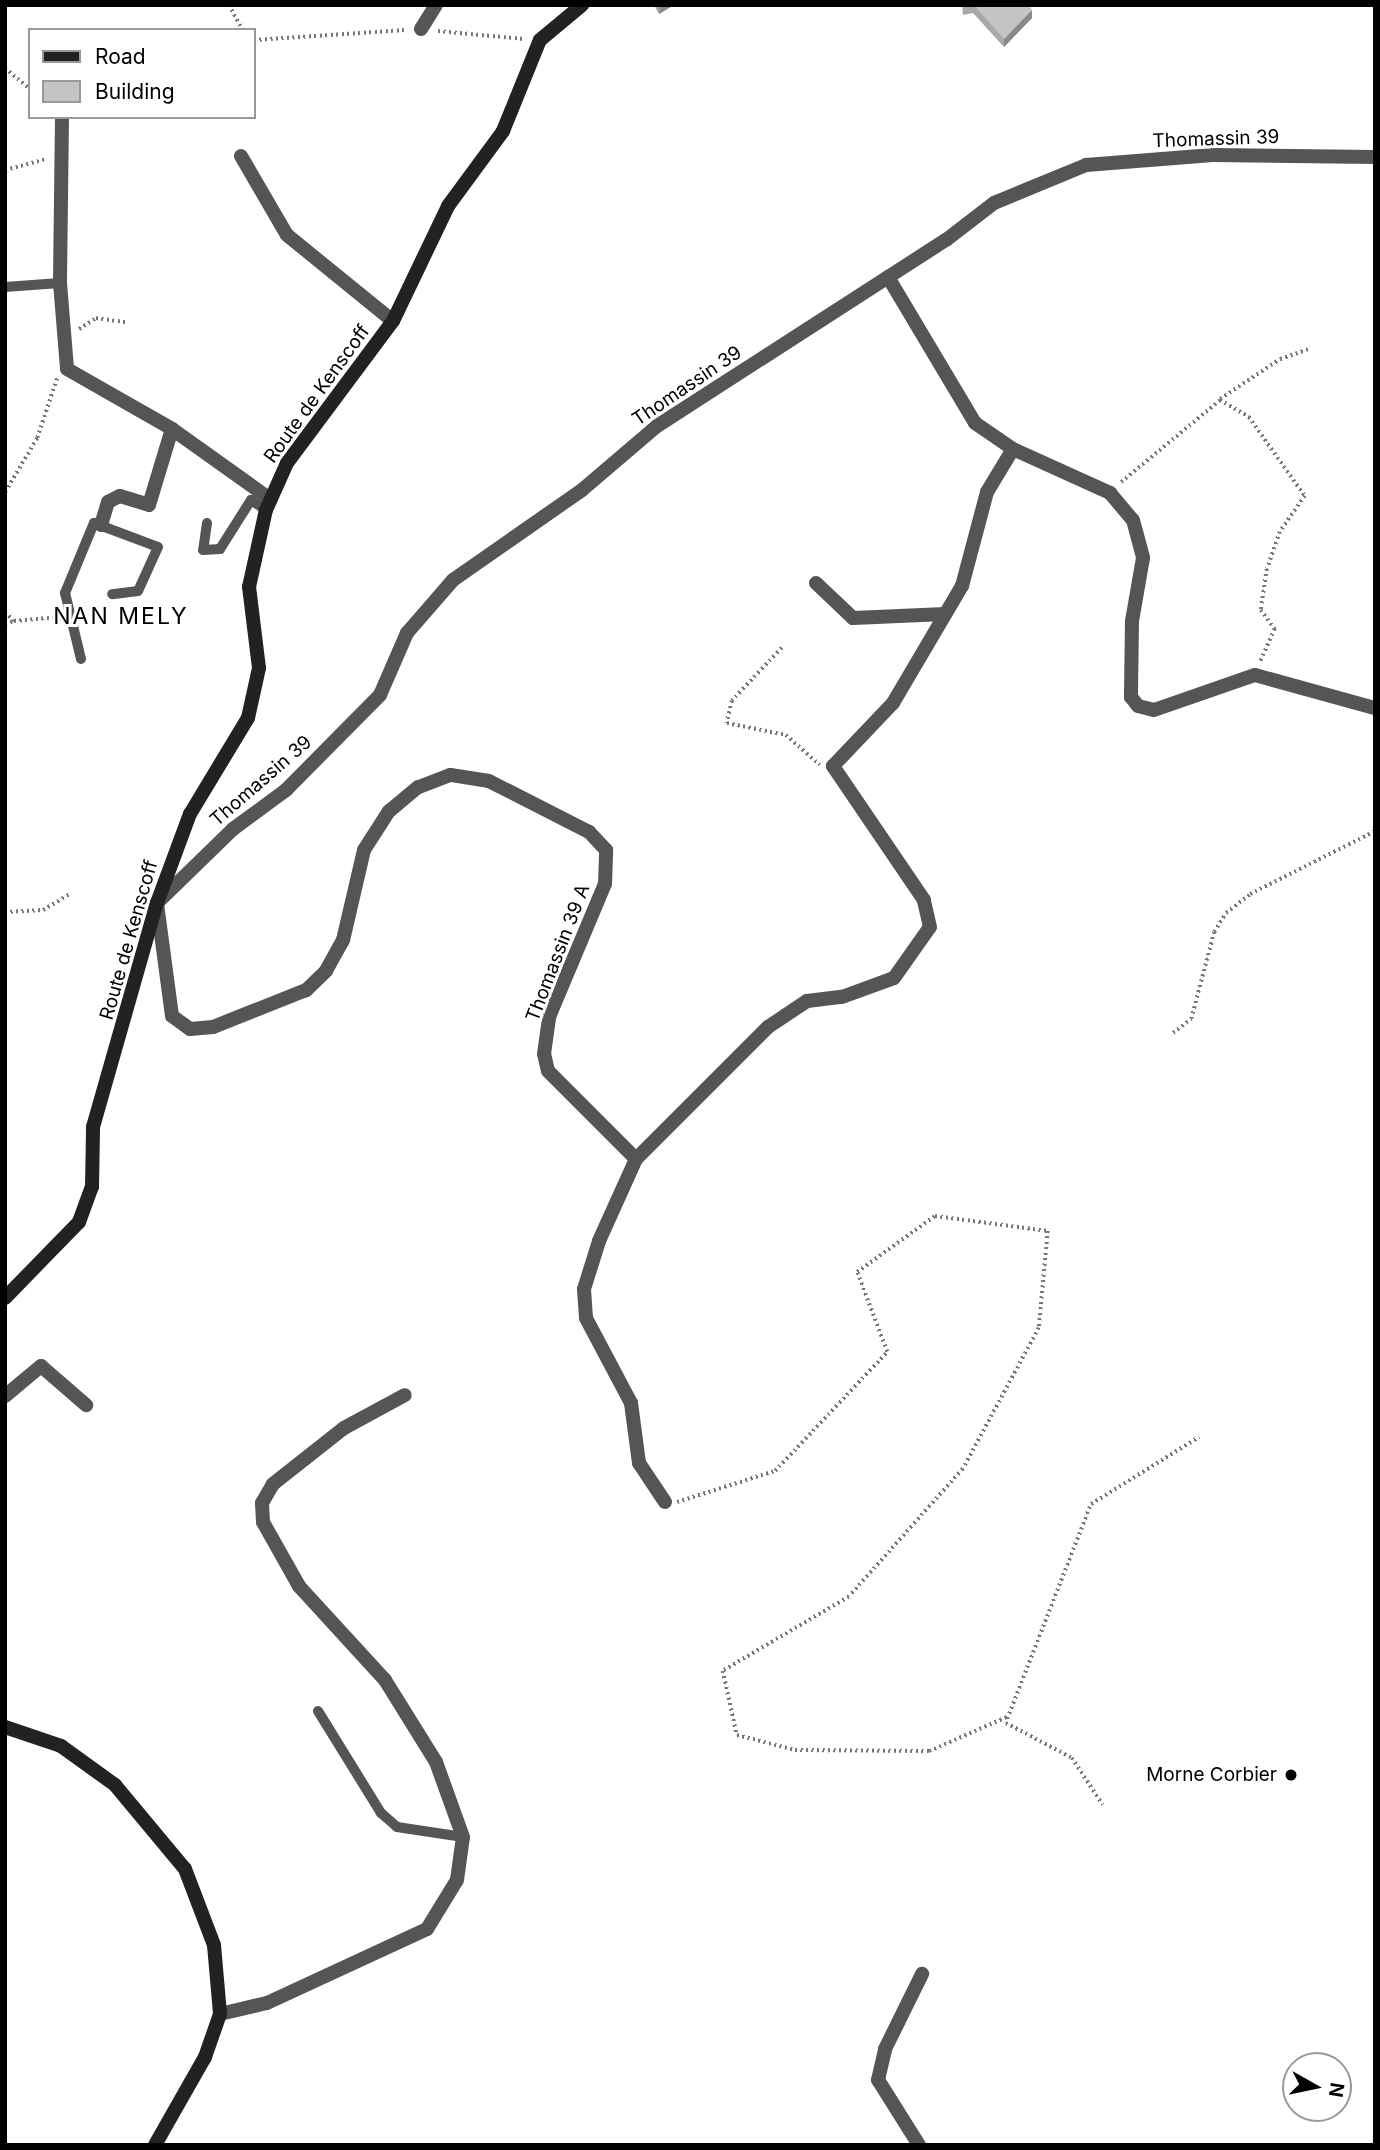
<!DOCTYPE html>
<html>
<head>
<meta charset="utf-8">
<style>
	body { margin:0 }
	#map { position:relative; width:1380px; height:2150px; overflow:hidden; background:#fff; font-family:Inter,sans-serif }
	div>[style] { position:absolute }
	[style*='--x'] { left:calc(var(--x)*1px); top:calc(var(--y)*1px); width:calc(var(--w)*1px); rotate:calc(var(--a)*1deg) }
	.path>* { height:3.5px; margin-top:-1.75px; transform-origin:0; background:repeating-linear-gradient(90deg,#777 0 2px,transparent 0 5.5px) }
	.lane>* { height:10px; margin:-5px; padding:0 5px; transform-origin:5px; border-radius:5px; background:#555 }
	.street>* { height:14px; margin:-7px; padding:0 7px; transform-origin:7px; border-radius:7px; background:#555 }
	.secondary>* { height:14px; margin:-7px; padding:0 7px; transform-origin:7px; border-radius:7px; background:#222 }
	.wall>* { inset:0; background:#a9a9a9 }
	.shaded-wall>* { inset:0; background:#898989 }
	.building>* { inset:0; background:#c4c4c4 }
	.dots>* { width:19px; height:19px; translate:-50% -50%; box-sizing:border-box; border:4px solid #fff; border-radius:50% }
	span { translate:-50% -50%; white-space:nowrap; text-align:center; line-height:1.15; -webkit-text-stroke:6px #fff; paint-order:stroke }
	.street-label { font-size:19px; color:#000 }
	.poi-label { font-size:19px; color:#000 }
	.right { translate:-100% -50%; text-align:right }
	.quarter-label { font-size:23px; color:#000; letter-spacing:2px }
	.frame { position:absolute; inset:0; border:7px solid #000; pointer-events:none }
	.legend { position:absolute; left:28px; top:28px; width:228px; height:91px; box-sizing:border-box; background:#fff; border:2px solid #999; margin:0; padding:9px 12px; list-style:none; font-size:21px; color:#000 }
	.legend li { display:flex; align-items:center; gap:14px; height:35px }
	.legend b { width:35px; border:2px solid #999 }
	.north { position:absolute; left:1282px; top:2052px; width:70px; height:70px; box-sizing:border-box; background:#fff; border:2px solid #999; border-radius:50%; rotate:99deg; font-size:19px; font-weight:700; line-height:28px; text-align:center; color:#000 }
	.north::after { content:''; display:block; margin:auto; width:24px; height:32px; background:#000; clip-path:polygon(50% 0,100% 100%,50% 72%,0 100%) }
</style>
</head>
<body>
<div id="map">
	<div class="path">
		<i style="--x:229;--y:5;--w:29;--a:61"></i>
		<i style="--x:438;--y:31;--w:86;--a:5.3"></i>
		<i style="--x:254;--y:40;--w:152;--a:-3.8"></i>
		<i style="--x:5;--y:68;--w:33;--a:40"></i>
		<i style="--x:5;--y:170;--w:42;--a:-15"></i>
		<i style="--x:79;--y:329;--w:20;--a:-33"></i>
		<i style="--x:96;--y:318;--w:30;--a:8"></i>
		<i style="--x:1220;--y:399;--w:72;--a:-33.7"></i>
		<i style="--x:1280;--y:359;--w:31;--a:-19"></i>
		<i style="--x:1121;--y:482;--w:129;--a:-39.6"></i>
		<i style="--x:1220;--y:400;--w:34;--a:30"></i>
		<i style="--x:1249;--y:417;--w:97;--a:54.7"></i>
		<i style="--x:1305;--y:496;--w:44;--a:124.8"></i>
		<i style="--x:1280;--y:532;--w:39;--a:109"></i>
		<i style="--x:1267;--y:569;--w:41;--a:98.3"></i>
		<i style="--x:1261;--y:610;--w:24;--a:54"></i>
		<i style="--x:1275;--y:629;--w:37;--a:114"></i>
		<i style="--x:5;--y:492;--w:63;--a:-59.3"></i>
		<i style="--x:37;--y:438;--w:63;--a:-71.6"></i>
		<i style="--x:5;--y:612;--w:13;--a:45"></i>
		<i style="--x:14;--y:621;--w:44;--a:-5.2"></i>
		<i style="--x:5;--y:624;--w:9;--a:-18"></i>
		<i style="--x:782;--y:648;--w:73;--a:133.3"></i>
		<i style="--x:732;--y:701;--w:23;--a:103"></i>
		<i style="--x:727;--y:723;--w:60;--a:11.5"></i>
		<i style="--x:786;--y:735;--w:45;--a:41.4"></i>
		<i style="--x:5;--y:912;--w:38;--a:-3"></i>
		<i style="--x:43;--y:910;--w:33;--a:-31"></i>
		<i style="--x:1173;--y:1033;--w:23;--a:-38"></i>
		<i style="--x:1191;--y:1019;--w:90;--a:-75.2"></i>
		<i style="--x:1214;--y:932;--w:22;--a:-58"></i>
		<i style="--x:1226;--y:913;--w:31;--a:-38"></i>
		<i style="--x:1250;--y:894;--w:140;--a:-26.7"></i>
		<i style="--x:677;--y:1502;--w:103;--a:-17.6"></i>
		<i style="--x:775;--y:1471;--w:163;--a:-46.7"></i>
		<i style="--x:887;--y:1352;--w:85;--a:-110.6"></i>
		<i style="--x:857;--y:1272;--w:96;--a:-35.7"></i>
		<i style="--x:935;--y:1216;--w:114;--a:7.6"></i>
		<i style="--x:1048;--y:1231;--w:97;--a:95.3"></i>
		<i style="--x:1039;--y:1328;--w:160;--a:118.3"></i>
		<i style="--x:963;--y:1469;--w:171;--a:131.7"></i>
		<i style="--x:849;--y:1597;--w:146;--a:149.6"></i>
		<i style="--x:723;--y:1671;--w:66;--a:77.7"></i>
		<i style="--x:737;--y:1735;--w:60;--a:14.5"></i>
		<i style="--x:795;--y:1750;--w:134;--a:0.4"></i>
		<i style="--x:929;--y:1751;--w:85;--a:-23.6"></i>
		<i style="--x:1007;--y:1717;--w:6;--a:99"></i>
		<i style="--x:1006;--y:1723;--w:75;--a:27.9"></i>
		<i style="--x:1072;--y:1758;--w:56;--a:56.6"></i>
		<i style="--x:1007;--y:1719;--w:231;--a:-68.7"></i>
		<i style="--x:1091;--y:1504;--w:127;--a:-31.8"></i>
	</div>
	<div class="lane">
		<i style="--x:5;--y:287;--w:55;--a:-4.2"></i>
		<i style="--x:207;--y:523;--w:27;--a:98"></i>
		<i style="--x:203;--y:550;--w:17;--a:-3"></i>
		<i style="--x:220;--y:549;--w:58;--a:-57.7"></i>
		<i style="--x:251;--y:500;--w:18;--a:34"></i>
		<i style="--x:81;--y:659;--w:68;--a:-103.6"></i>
		<i style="--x:65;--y:593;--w:76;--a:-67.5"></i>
		<i style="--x:94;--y:523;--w:68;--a:20.6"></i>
		<i style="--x:158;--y:547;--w:48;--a:114.4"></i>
		<i style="--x:138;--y:591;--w:26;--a:173"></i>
		<i style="--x:318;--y:1711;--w:120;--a:58.3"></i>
		<i style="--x:381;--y:1813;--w:21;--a:41"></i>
		<i style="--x:397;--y:1827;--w:67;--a:8.6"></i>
	</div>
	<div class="street">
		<i style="--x:421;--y:29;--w:28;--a:-58"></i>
		<i style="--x:62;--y:117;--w:166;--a:90.7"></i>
		<i style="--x:60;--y:283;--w:86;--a:85.3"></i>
		<i style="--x:67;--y:369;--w:121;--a:29.7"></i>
		<i style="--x:172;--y:429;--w:120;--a:35.5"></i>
		<i style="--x:241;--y:156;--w:91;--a:59.8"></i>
		<i style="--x:287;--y:235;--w:136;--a:39.1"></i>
		<i style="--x:888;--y:277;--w:170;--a:59.2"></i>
		<i style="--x:975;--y:423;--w:46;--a:34.4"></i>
		<i style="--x:1013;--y:449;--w:107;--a:24.4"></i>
		<i style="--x:1110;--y:493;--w:35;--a:50"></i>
		<i style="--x:1133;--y:520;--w:39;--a:75"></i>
		<i style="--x:1143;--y:558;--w:64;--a:99.9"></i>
		<i style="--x:1132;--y:621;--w:76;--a:90.8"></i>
		<i style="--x:1131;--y:697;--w:11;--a:52"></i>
		<i style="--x:1138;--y:706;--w:16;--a:14"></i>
		<i style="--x:1154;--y:710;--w:107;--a:-19.1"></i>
		<i style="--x:1255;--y:675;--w:124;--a:15.4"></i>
		<i style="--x:101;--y:525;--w:24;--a:-73"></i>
		<i style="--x:108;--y:502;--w:13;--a:-27"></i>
		<i style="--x:120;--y:496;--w:30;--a:17"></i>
		<i style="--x:149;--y:505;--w:79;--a:-73.2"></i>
		<i style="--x:816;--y:583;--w:51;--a:43.4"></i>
		<i style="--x:853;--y:618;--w:92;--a:-2.5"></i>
		<i style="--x:636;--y:1159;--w:187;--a:-45"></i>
		<i style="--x:768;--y:1027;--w:47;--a:-33.7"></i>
		<i style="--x:807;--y:1001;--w:35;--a:-7"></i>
		<i style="--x:842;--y:997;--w:55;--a:-20.1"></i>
		<i style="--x:894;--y:978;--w:62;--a:-54.8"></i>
		<i style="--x:930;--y:927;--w:28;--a:-103"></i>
		<i style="--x:924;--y:900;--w:162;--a:-124.2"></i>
		<i style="--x:833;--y:766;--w:87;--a:-46.4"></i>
		<i style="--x:893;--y:703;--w:136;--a:-59.5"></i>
		<i style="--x:962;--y:586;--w:97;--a:-75.1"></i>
		<i style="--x:987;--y:492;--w:50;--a:-58.8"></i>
		<i style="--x:5;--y:1396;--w:47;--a:-39.8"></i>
		<i style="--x:41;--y:1366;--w:60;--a:40.9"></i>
		<i style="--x:665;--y:1502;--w:47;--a:-123.7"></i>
		<i style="--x:639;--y:1463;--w:61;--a:-97.6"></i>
		<i style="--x:631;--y:1403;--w:96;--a:-117.9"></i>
		<i style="--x:586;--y:1318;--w:29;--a:-94"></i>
		<i style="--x:584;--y:1289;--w:50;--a:-72.6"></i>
		<i style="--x:599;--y:1241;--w:90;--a:-65.7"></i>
		<i style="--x:636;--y:1159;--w:124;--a:-135"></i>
		<i style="--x:548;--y:1071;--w:17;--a:-103"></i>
		<i style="--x:544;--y:1054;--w:37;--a:-82"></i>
		<i style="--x:549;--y:1017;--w:144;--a:-67.2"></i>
		<i style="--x:605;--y:884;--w:34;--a:-88"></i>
		<i style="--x:606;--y:850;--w:25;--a:-133"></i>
		<i style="--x:589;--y:832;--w:112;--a:-153"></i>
		<i style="--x:489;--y:781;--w:39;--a:-171"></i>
		<i style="--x:450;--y:775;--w:34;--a:159"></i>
		<i style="--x:418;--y:787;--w:38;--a:140"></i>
		<i style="--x:389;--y:811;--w:46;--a:122.7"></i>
		<i style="--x:364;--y:850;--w:92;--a:103.1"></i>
		<i style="--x:343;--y:940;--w:35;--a:119"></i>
		<i style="--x:326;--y:971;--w:28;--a:136"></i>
		<i style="--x:306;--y:990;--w:100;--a:158.3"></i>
		<i style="--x:213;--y:1027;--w:23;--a:175"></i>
		<i style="--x:190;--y:1029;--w:22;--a:-144"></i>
		<i style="--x:172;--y:1016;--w:114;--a:-97.6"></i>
		<i style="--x:157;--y:903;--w:106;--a:-44.2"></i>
		<i style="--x:233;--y:829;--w:66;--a:-36.3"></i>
		<i style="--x:286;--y:790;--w:134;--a:-45.3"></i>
		<i style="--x:380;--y:695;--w:68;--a:-66.5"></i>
		<i style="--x:407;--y:633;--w:70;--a:-49"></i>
		<i style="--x:453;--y:580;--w:157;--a:-34.9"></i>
		<i style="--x:582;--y:490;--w:99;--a:-40.5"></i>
		<i style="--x:657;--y:426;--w:344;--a:-32.8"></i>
		<i style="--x:946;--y:240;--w:61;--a:-37.6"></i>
		<i style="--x:994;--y:203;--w:100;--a:-22.4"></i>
		<i style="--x:1086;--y:165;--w:127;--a:-4.5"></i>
		<i style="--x:1213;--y:155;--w:162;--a:0.7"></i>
		<i style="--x:220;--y:2014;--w:48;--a:-13.2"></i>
		<i style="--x:267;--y:2003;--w:176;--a:-24.8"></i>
		<i style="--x:427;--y:1929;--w:57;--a:-58.5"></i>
		<i style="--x:457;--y:1880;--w:43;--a:-82.1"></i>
		<i style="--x:463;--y:1837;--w:80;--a:-109.8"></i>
		<i style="--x:436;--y:1762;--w:97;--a:-121.9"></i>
		<i style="--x:385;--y:1680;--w:127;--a:-132.5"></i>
		<i style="--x:299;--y:1586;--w:73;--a:-119.4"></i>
		<i style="--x:263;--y:1522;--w:19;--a:-93"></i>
		<i style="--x:262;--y:1503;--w:22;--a:-60"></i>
		<i style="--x:273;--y:1484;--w:90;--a:-38.3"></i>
		<i style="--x:344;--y:1428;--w:69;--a:-28.4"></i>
		<i style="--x:919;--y:2145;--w:77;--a:-122.2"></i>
		<i style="--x:878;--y:2080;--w:32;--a:-77"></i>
		<i style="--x:885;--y:2049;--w:84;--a:-63.7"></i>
	</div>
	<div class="secondary">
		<i style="--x:5;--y:1298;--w:106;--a:-45.8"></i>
		<i style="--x:79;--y:1222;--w:37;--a:-70"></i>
		<i style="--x:92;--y:1187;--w:60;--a:-89"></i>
		<i style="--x:93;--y:1127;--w:233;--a:-74.1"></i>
		<i style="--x:157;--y:903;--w:95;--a:-69.7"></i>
		<i style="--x:190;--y:814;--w:112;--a:-58.9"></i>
		<i style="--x:248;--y:718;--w:51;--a:-77.6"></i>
		<i style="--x:259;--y:668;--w:82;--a:-97"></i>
		<i style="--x:249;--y:587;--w:79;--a:-77.6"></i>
		<i style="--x:266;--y:510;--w:51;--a:-65.9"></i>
		<i style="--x:287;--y:463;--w:177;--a:-53.3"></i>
		<i style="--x:393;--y:321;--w:127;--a:-64.4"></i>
		<i style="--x:448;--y:206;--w:93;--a:-53.7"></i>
		<i style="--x:503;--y:131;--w:98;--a:-67.9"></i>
		<i style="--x:540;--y:40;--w:55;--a:-39.8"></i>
		<i style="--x:5;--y:1727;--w:59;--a:18.7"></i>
		<i style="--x:61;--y:1746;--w:67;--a:35.8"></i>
		<i style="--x:115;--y:1785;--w:109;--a:50.2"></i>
		<i style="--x:185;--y:1869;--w:81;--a:69.1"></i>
		<i style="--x:214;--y:1945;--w:69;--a:85"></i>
		<i style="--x:220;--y:2014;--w:46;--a:109.2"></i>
		<i style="--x:205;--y:2057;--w:101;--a:119.6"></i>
	</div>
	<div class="wall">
		<i style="clip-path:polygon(654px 5px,674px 5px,659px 14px)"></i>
		<i style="clip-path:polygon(962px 5px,1029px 5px,1032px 18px,1004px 47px,973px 13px,963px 15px)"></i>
	</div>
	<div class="shaded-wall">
		<i style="clip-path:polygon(660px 5px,674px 5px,659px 14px)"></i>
		<i style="clip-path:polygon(1032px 10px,1032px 18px,1004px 47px,1004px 39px)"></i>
	</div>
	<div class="building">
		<i style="clip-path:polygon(974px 5px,1029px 5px,1032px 10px,1004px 39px)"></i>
	</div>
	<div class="dots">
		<i style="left:1291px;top:1775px;background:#000"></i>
	</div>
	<div class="street-label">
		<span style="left:1216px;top:139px;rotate:-2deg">Thomassin 39</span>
		<span style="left:687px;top:386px;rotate:-34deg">Thomassin 39</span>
		<span style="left:317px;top:394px;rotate:-54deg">Route de Kenscoff</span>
		<span style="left:261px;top:781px;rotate:-41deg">Thomassin 39</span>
		<span style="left:129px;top:940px;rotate:-74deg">Route de Kenscoff</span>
		<span style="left:558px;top:953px;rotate:-69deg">Thomassin 39 A</span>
	</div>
	<div class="poi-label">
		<span class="right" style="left:1277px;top:1775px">Morne Corbier</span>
	</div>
	<div class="quarter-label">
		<span style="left:121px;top:616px">NAN MELY</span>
	</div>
	<div class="frame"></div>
	<ul class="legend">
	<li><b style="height:9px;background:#222"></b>Road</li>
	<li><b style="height:19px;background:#c4c4c4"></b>Building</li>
	</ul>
	<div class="north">N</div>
</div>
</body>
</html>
